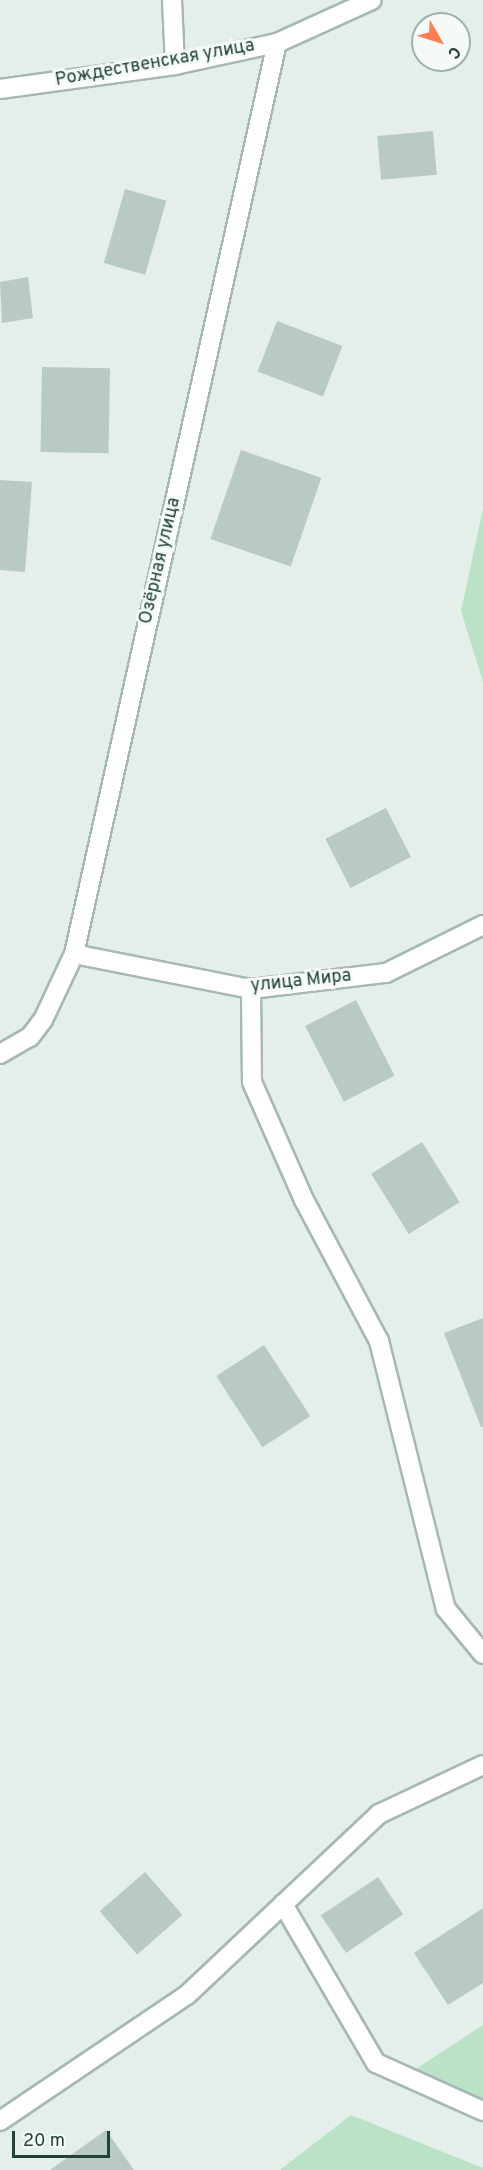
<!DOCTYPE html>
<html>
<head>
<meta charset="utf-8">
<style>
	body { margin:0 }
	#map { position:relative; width:483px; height:2170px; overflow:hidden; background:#e4efea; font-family:Overpass,sans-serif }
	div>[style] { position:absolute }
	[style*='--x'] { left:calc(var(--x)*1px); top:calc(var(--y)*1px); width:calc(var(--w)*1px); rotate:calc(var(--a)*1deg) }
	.green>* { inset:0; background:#bbe1c6 }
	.building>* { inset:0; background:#b9cac3; transform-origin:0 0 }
	.roads { filter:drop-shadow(2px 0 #a6b8b1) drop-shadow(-2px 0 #a6b8b1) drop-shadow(0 2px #a6b8b1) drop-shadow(0 -2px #a6b8b1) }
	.minor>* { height:18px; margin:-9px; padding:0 9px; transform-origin:9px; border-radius:9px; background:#fff }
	span { translate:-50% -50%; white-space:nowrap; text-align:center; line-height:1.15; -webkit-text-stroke:6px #f5faf8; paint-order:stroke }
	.street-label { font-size:18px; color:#214239 }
	.north { position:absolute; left:411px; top:12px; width:60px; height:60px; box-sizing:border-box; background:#f5faf8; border:2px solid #a0b0ac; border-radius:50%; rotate:129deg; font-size:16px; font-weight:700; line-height:24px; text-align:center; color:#214239 }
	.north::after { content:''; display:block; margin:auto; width:21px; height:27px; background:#fc7f54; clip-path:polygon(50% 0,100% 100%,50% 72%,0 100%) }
	.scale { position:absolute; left:12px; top:2131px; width:98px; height:27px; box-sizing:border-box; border:3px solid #214239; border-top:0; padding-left:8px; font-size:18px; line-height:21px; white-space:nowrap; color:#214239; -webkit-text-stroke:4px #f5faf8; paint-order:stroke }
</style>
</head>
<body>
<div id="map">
	<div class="green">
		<i style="clip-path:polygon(483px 509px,483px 682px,461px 611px)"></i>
		<i style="clip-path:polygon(483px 2025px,483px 2123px,399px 2080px)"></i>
		<i style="clip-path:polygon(351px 2115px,483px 2168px,483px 2170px,280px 2170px)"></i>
	</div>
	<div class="building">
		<i style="left:433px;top:131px;width:44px;height:56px;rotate:85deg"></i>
		<i style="left:125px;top:189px;width:43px;height:77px;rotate:16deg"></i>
		<i style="clip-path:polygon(28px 277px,33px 318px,2px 323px,0 282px)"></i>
		<i style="left:277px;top:321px;width:70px;height:54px;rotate:21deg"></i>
		<i style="left:42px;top:367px;width:68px;height:85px;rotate:1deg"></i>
		<i style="left:241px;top:450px;width:85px;height:94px;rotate:19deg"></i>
		<i style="clip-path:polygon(0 480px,32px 482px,25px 572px,0 570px)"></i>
		<i style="left:386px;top:808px;width:55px;height:68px;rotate:63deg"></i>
		<i style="left:356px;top:1000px;width:85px;height:57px;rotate:63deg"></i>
		<i style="left:422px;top:1142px;width:71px;height:60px;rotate:58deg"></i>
		<i style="clip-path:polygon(483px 1318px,483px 1427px,481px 1427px,444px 1333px)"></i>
		<i style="left:264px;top:1345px;width:85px;height:57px;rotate:57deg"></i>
		<i style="left:145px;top:1872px;width:57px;height:60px;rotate:49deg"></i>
		<i style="left:378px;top:1877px;width:45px;height:69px;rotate:56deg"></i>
		<i style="clip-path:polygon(483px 1908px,483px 1983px,448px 2005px,414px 1953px)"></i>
		<i style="clip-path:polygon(106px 2130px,134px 2170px,50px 2170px)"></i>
	</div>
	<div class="roads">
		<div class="minor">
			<i style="--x:172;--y:0;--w:65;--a:87.4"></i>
			<i style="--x:0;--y:89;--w:177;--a:-7.8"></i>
			<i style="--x:175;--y:65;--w:104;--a:-12.2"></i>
			<i style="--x:277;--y:43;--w:104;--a:-24.4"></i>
			<i style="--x:74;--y:954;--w:180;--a:11.2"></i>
			<i style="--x:251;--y:989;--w:136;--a:-6.8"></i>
			<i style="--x:386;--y:973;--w:108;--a:-26.3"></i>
			<i style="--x:251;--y:989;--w:93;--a:89.4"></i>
			<i style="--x:252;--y:1082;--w:129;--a:66.2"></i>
			<i style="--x:304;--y:1200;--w:160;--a:62"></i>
			<i style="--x:379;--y:1341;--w:276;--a:76"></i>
			<i style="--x:446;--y:1609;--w:58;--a:50.6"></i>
			<i style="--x:0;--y:1054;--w:34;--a:-30"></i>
			<i style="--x:30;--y:1037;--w:21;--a:-53"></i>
			<i style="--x:43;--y:1020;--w:73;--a:-64.8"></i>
			<i style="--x:74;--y:954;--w:933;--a:-77.44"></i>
			<i style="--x:283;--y:1904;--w:184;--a:59.7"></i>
			<i style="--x:376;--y:2063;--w:117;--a:24.2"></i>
			<i style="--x:0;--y:2121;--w:225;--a:-34"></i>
			<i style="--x:187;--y:1995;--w:264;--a:-43.3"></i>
			<i style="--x:379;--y:1814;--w:115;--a:-25.2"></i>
		</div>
	</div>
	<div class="street-label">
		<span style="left:155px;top:64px;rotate:-10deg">Рождественская улица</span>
		<span style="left:161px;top:561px;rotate:-77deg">Озёрная улица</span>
		<span style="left:301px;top:982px;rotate:-6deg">улица Мира</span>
	</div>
	<div class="north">С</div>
	<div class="scale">20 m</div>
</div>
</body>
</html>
